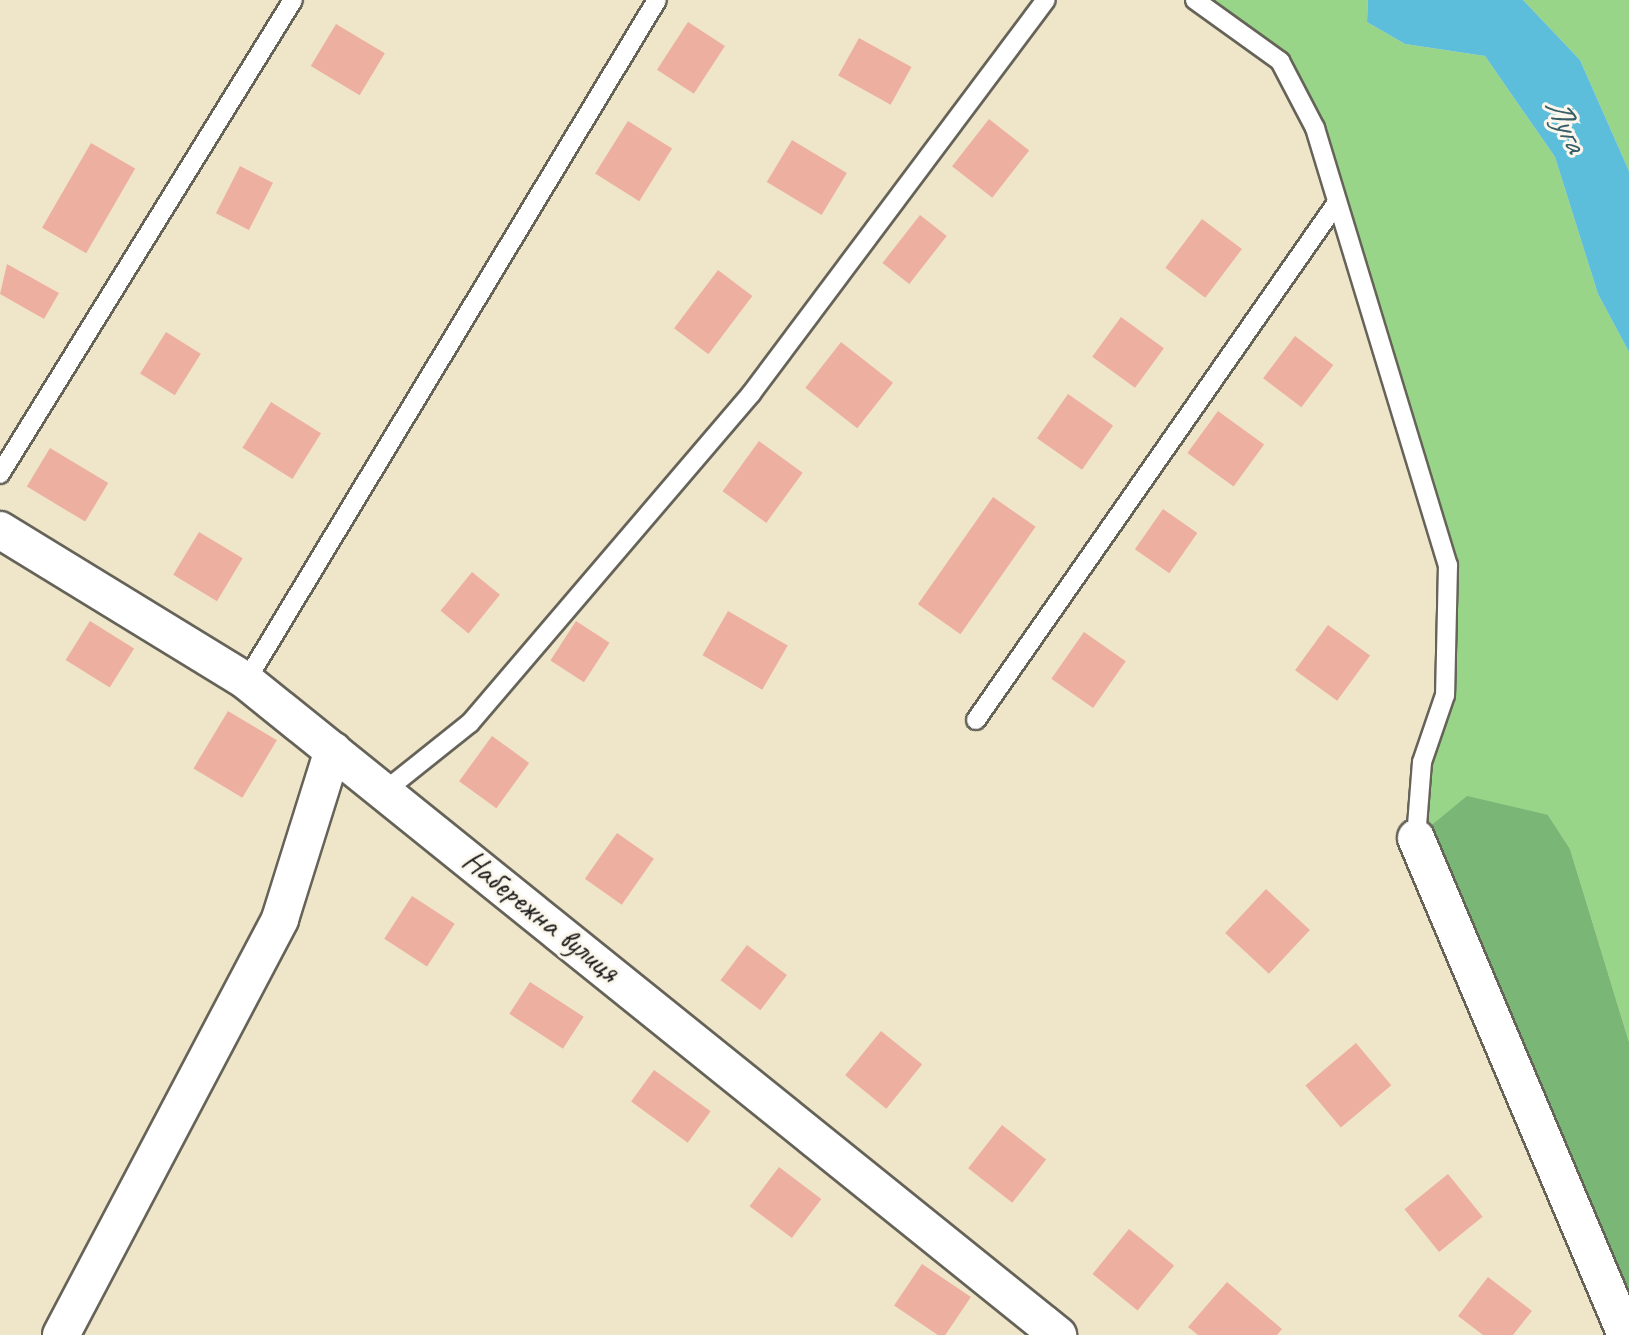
<!DOCTYPE html>
<html>
<head>
<meta charset="utf-8">
<style>
	body { margin:0 }
	#map { position:relative; width:1629px; height:1335px; overflow:hidden; background:#efe6ca; font-family:Caveat,sans-serif }
	div>[style] { position:absolute }
	[style*='--x'] { left:calc(var(--x)*1px); top:calc(var(--y)*1px); width:calc(var(--w)*1px); rotate:calc(var(--a)*1deg) }
	.green>* { inset:0; background:#99d589 }
	.forest>* { inset:0; background:#7ab675 }
	.water>* { inset:0; background:#5cbeda }
	.building>* { inset:0; background:#edb0a0; transform-origin:0 0 }
	.roads { filter:drop-shadow(2px 0 #666359) drop-shadow(-2px 0 #666359) drop-shadow(0 2px #666359) drop-shadow(0 -2px #666359) }
	.service>* { height:18px; margin:-9px; padding:0 9px; transform-origin:9px; border-radius:9px; background:#fff }
	.minor>* { height:36px; margin:-18px; padding:0 18px; transform-origin:18px; border-radius:18px; background:#fff }
	span { translate:-50% -50%; white-space:nowrap; text-align:center; line-height:1.15; -webkit-text-stroke:6px #fbf7ec; paint-order:stroke }
	.street-label { font-size:32px; color:#1c1c1c }
	.water-label { font-size:34px; color:#365d68; font-style:italic }
</style>
</head>
<body>
<div id="map">
	<div class="green">
		<i style="clip-path:polygon(1195px 0,1368px 0,1367px 22px,1405px 44px,1485px 56px,1555px 157px,1598px 294px,1629px 352px,1629px 1042px,1570px 849px,1548px 815px,1416px 838px,1422px 762px,1445px 695px,1448px 565px,1336px 204px,1280px 61px)"></i>
		<i style="clip-path:polygon(1523px 0,1629px 0,1629px 171px,1580px 60px)"></i>
	</div>
	<div class="forest">
		<i style="clip-path:polygon(1467px 796px,1548px 815px,1570px 849px,1629px 1042px,1629px 1335px,1416px 838px)"></i>
	</div>
	<div class="water">
		<i style="clip-path:polygon(1368px 0,1523px 0,1580px 60px,1629px 171px,1629px 352px,1598px 294px,1555px 157px,1485px 56px,1405px 44px,1367px 22px)"></i>
	</div>
	<div class="building">
		<i style="left:688px;top:22px;width:44px;height:57px;rotate:33deg"></i>
		<i style="left:336px;top:24px;width:57px;height:49px;rotate:31deg"></i>
		<i style="left:859px;top:38px;width:60px;height:43px;rotate:29deg"></i>
		<i style="left:989px;top:119px;width:51px;height:60px;rotate:38deg"></i>
		<i style="left:628px;top:121px;width:52px;height:62px;rotate:32deg"></i>
		<i style="left:792px;top:140px;width:64px;height:49px;rotate:31deg"></i>
		<i style="left:91px;top:143px;width:51px;height:98px;rotate:30deg"></i>
		<i style="left:240px;top:166px;width:37px;height:53px;rotate:27deg"></i>
		<i style="left:920px;top:215px;width:34px;height:61px;rotate:38deg"></i>
		<i style="left:1202px;top:219px;width:50px;height:61px;rotate:37deg"></i>
		<i style="clip-path:polygon(7px 264px,59px 293px,44px 319px,0 294px)"></i>
		<i style="left:718px;top:270px;width:43px;height:73px;rotate:37deg"></i>
		<i style="left:1121px;top:317px;width:53px;height:49px;rotate:36deg"></i>
		<i style="left:166px;top:332px;width:41px;height:49px;rotate:32deg"></i>
		<i style="left:1295px;top:336px;width:48px;height:53px;rotate:37deg"></i>
		<i style="left:841px;top:342px;width:66px;height:58px;rotate:38deg"></i>
		<i style="left:1068px;top:394px;width:55px;height:54px;rotate:35deg"></i>
		<i style="left:271px;top:402px;width:59px;height:54px;rotate:32deg"></i>
		<i style="left:1218px;top:411px;width:57px;height:52px;rotate:36deg"></i>
		<i style="left:759px;top:441px;width:54px;height:62px;rotate:36deg"></i>
		<i style="left:50px;top:448px;width:68px;height:45px;rotate:31deg"></i>
		<i style="left:993px;top:497px;width:52px;height:131px;rotate:35deg"></i>
		<i style="left:1163px;top:509px;width:42px;height:49px;rotate:35deg"></i>
		<i style="left:199px;top:532px;width:51px;height:50px;rotate:31deg"></i>
		<i style="left:472px;top:572px;width:36px;height:50px;rotate:39deg"></i>
		<i style="left:728px;top:611px;width:69px;height:51px;rotate:30deg"></i>
		<i style="left:90px;top:621px;width:52px;height:46px;rotate:32deg"></i>
		<i style="left:576px;top:621px;width:40px;height:47px;rotate:33deg"></i>
		<i style="left:1328px;top:625px;width:52px;height:56px;rotate:36deg"></i>
		<i style="left:1084px;top:632px;width:51px;height:57px;rotate:35deg"></i>
		<i style="left:228px;top:711px;width:57px;height:67px;rotate:31deg"></i>
		<i style="left:492px;top:736px;width:46px;height:56px;rotate:36deg"></i>
		<i style="left:617px;top:833px;width:45px;height:56px;rotate:35deg"></i>
		<i style="left:1266px;top:889px;width:60px;height:60px;rotate:43deg"></i>
		<i style="left:412px;top:896px;width:51px;height:51px;rotate:33deg"></i>
		<i style="left:747px;top:945px;width:50px;height:44px;rotate:37deg"></i>
		<i style="left:530px;top:982px;width:64px;height:38px;rotate:33deg"></i>
		<i style="left:881px;top:1031px;width:53px;height:57px;rotate:39deg"></i>
		<i style="left:1356px;top:1043px;width:55px;height:66px;rotate:50deg"></i>
		<i style="left:654px;top:1070px;width:70px;height:39px;rotate:36deg"></i>
		<i style="left:1002px;top:1125px;width:56px;height:55px;rotate:38deg"></i>
		<i style="left:779px;top:1167px;width:53px;height:49px;rotate:37deg"></i>
		<i style="left:1448px;top:1174px;width:55px;height:56px;rotate:51deg"></i>
		<i style="left:1129px;top:1229px;width:58px;height:58px;rotate:39deg"></i>
		<i style="left:922px;top:1264px;width:59px;height:50px;rotate:34deg"></i>
		<i style="clip-path:polygon(1488px 1277px,1532px 1311px,1513px 1335px,1483px 1335px,1458px 1316px)"></i>
		<i style="clip-path:polygon(1227px 1282px,1282px 1329px,1277px 1335px,1198px 1335px,1188px 1327px)"></i>
	</div>
	<div class="roads">
		<div class="service">
			<i style="--x:1195;--y:0;--w:105;--a:35.7"></i>
			<i style="--x:1280;--y:61;--w:76;--a:62.4"></i>
			<i style="--x:1315;--y:128;--w:457;--a:73.1"></i>
			<i style="--x:1448;--y:565;--w:130;--a:91.3"></i>
			<i style="--x:1445;--y:695;--w:71;--a:108.9"></i>
			<i style="--x:1422;--y:762;--w:76;--a:94.5"></i>
			<i style="--x:0;--y:474;--w:557;--a:-58.28"></i>
			<i style="--x:246;--y:681;--w:795;--a:-58.89"></i>
			<i style="--x:976;--y:720;--w:629;--a:-55.1"></i>
			<i style="--x:386;--y:790;--w:107;--a:-38.6"></i>
			<i style="--x:470;--y:723;--w:433;--a:-49.5"></i>
			<i style="--x:751;--y:394;--w:492;--a:-53.2"></i>
		</div>
		<div class="minor">
			<i style="--x:0;--y:530;--w:289;--a:31.5"></i>
			<i style="--x:246;--y:681;--w:1043;--a:38.85"></i>
			<i style="--x:1416;--y:838;--w:540;--a:67.09"></i>
			<i style="--x:61;--y:1335;--w:470;--a:-62.2"></i>
			<i style="--x:280;--y:919;--w:177;--a:-72.6"></i>
		</div>
	</div>
	<div class="street-label">
		<span style="left:541px;top:916px;rotate:39deg">Набережна вулиця</span>
	</div>
	<div class="water-label">
		<span style="left:1567px;top:124px;rotate:65deg">Луга</span>
	</div>
</div>
</body>
</html>
